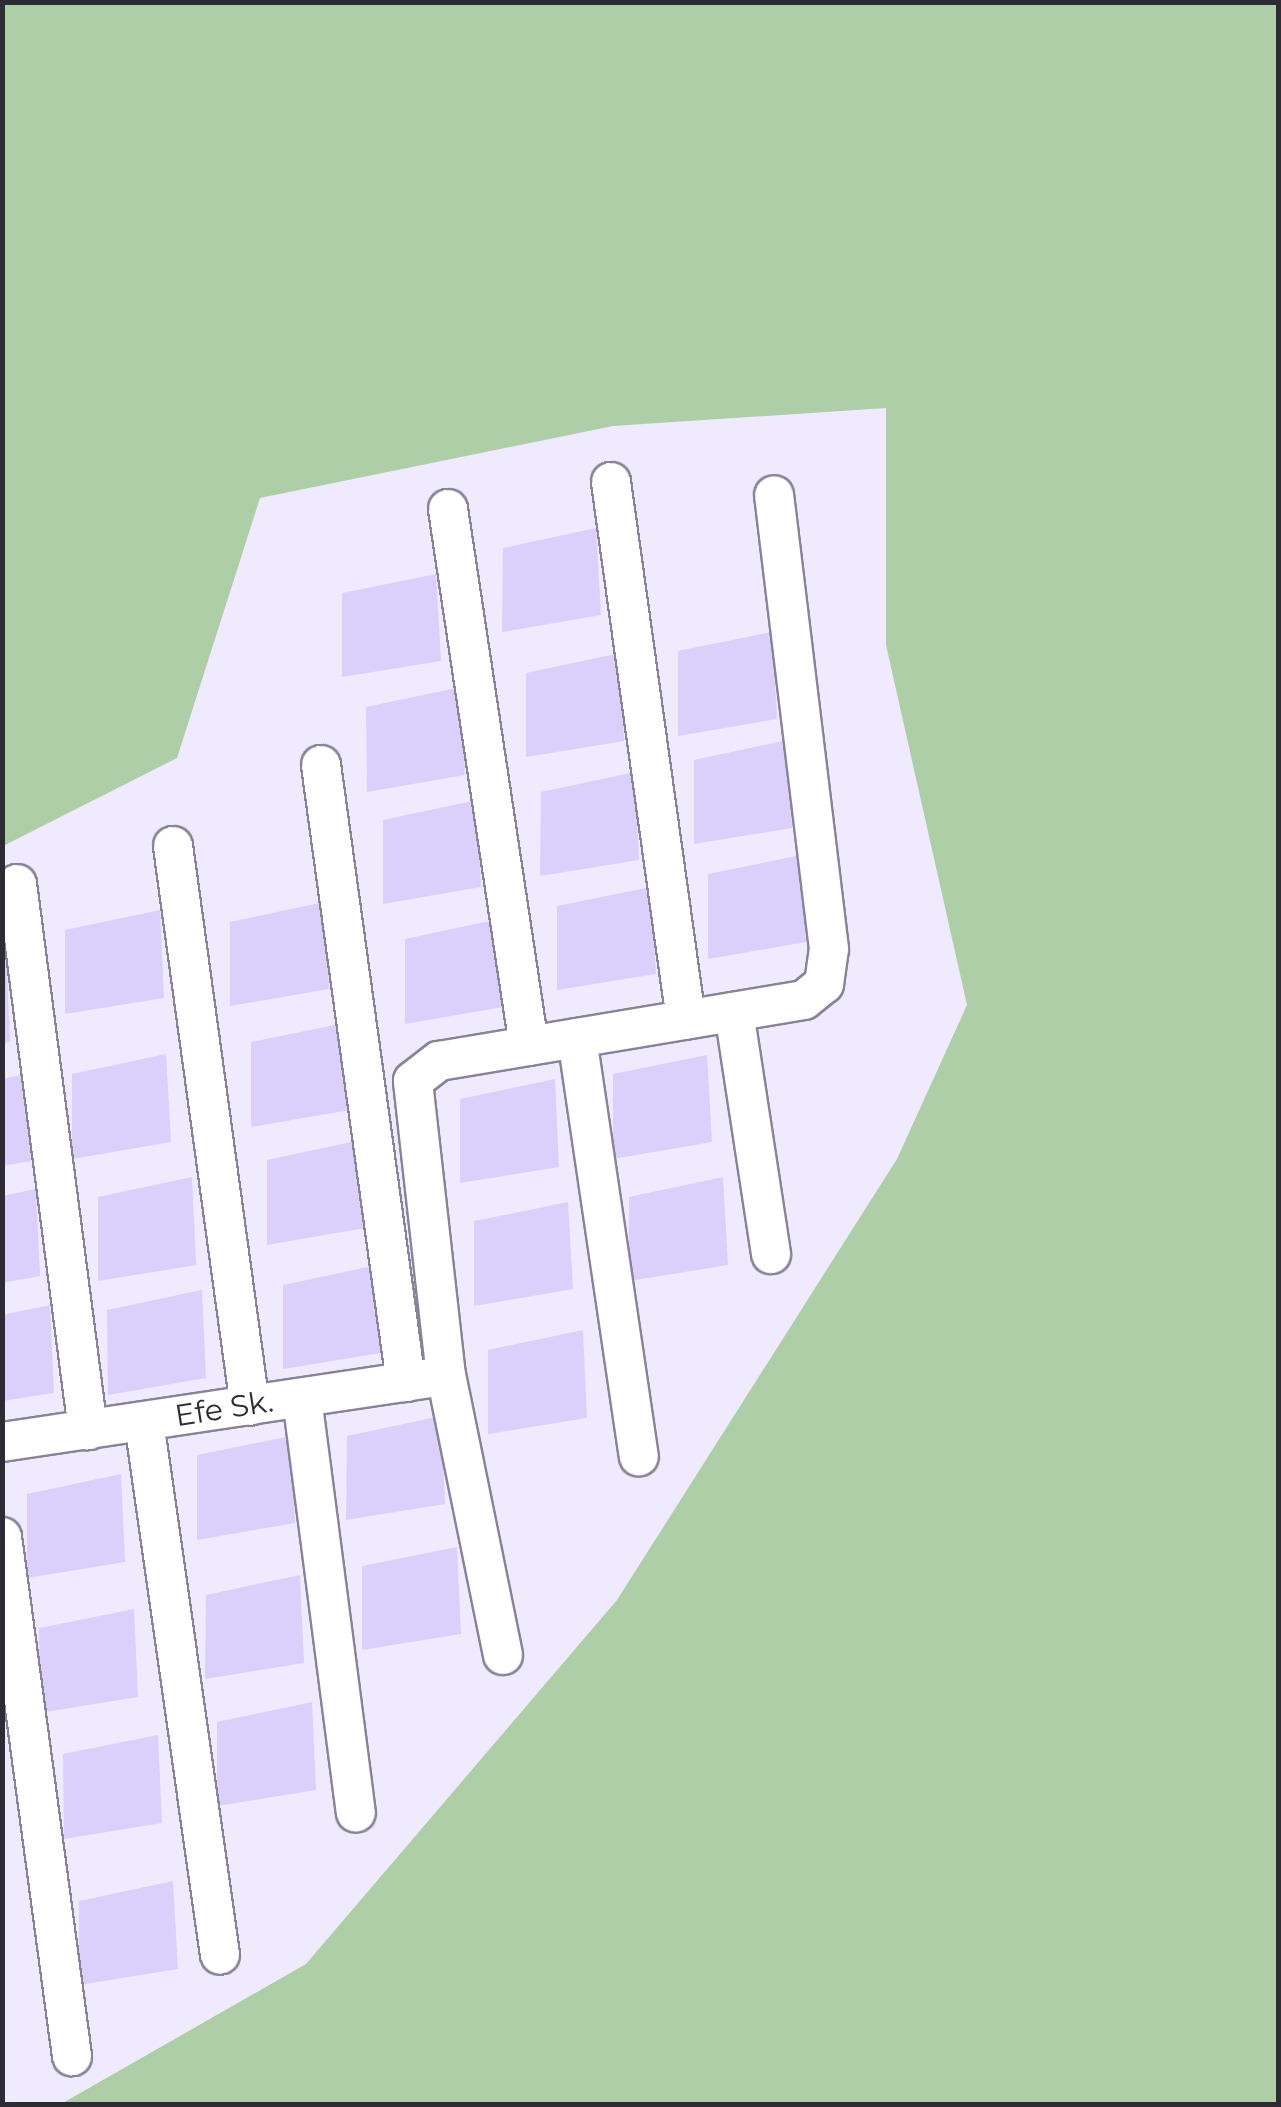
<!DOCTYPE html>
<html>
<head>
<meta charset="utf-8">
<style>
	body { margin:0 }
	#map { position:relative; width:1281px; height:2107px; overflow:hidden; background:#efeafe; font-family:Montserrat,sans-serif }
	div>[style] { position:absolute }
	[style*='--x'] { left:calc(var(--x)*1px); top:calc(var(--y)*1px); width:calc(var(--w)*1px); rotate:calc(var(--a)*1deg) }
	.green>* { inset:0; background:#adcea7 }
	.building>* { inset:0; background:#dbd0fb }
	.roads { filter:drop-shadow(2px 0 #888396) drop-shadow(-2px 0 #888396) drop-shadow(0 2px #888396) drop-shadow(0 -2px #888396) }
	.minor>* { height:38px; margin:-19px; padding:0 19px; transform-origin:19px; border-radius:19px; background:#fff }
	span { translate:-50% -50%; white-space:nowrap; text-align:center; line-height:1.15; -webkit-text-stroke:8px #fff; paint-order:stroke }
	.street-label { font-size:30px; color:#2d2b33 }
	.frame { position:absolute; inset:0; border:5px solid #2d2b33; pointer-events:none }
</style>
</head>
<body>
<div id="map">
	<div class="green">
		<i style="clip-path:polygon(3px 2px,1278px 3px,1278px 2104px,61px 2104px,306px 1964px,617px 1600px,897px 1159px,967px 1005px,886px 645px,886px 408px,613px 426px,260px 498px,177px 758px,3px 846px)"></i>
	</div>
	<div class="building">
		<i style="clip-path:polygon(596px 528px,601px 615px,502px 632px,503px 548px)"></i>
		<i style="clip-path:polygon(436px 574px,441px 661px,342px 677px,342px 593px)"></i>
		<i style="clip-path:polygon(772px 632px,777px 719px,678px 736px,678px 651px)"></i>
		<i style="clip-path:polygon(620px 653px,624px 741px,526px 757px,526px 673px)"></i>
		<i style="clip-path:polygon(461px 687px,465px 775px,367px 792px,366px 707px)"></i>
		<i style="clip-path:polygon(788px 740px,792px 828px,694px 844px,694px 760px)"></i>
		<i style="clip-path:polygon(635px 772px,639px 860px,540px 876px,541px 792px)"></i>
		<i style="clip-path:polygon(477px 800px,481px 887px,383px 904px,383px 820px)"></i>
		<i style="clip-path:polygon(802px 855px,806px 942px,708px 959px,708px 874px)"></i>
		<i style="clip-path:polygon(651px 887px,656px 974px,557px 990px,557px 906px)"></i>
		<i style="clip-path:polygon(324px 902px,329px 989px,230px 1006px,230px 922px)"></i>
		<i style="clip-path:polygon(160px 910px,164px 998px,65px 1014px,65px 930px)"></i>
		<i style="clip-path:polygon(499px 919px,503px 1007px,405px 1024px,405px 939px)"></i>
		<i style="clip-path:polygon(6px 954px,10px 1042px,2px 1043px,2px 955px)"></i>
		<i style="clip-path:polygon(345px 1023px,350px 1110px,251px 1127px,251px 1042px)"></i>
		<i style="clip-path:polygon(166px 1054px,171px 1142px,72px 1159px,72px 1074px)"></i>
		<i style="clip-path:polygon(707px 1055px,712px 1142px,613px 1159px,613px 1074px)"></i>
		<i style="clip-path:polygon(26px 1074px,31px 1161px,2px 1166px,2px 1079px)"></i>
		<i style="clip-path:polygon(555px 1079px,559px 1167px,460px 1183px,460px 1099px)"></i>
		<i style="clip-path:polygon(361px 1140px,365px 1228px,267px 1245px,267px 1160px)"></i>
		<i style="clip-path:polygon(192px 1177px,196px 1265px,98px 1281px,98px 1197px)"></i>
		<i style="clip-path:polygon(723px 1177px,728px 1265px,629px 1281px,629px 1197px)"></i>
		<i style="clip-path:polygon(36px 1189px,40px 1276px,2px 1283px,2px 1196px)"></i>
		<i style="clip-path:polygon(568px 1202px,573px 1289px,474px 1306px,474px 1221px)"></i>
		<i style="clip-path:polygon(377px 1265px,381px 1353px,283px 1369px,283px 1285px)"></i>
		<i style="clip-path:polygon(202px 1290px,206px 1378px,108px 1395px,107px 1310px)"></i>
		<i style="clip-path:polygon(50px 1305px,54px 1393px,2px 1401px,2px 1315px)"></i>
		<i style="clip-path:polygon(583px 1330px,587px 1418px,488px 1434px,488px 1350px)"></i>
		<i style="clip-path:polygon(441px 1416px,445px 1504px,346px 1520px,347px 1436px)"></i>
		<i style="clip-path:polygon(291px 1436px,295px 1523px,197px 1540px,197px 1455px)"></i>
		<i style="clip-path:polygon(121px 1474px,125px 1562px,27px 1578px,27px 1494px)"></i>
		<i style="clip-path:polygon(457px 1547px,461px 1634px,362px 1650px,362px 1566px)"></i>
		<i style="clip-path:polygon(300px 1575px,304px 1663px,205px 1679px,206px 1595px)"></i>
		<i style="clip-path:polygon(134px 1609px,138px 1697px,39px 1713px,39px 1628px)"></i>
		<i style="clip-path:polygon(312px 1702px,316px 1790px,217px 1806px,217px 1722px)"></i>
		<i style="clip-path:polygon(158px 1735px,162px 1823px,64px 1839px,63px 1754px)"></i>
		<i style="clip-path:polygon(173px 1881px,178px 1969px,79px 1985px,79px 1901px)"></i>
	</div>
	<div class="roads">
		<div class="minor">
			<i style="--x:611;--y:482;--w:543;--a:82.06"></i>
			<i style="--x:448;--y:509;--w:543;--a:81.42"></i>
			<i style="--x:321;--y:765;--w:623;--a:82.16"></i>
			<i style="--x:173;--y:846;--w:565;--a:82.17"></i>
			<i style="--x:17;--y:884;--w:551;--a:82.59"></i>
			<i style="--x:734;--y:1012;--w:245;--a:81.3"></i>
			<i style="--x:577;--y:1038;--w:423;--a:81.6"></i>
			<i style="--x:302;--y:1398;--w:418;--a:82.6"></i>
			<i style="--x:144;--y:1422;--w:538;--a:81.88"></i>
			<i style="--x:2;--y:1442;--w:433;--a:-8.5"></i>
			<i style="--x:2;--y:1537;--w:524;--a:82.32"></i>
			<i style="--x:503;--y:1655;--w:285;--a:-101.5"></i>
			<i style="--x:446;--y:1376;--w:297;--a:-96.4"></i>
			<i style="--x:413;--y:1081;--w:33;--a:-38"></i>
			<i style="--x:439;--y:1061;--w:370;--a:-9.5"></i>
			<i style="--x:804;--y:1000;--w:26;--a:-39"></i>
			<i style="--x:824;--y:984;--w:35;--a:-82"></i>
			<i style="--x:829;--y:949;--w:457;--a:-96.9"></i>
		</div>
	</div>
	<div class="street-label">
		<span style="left:224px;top:1409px;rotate:-9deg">Efe Sk.</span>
	</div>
	<div class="frame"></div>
</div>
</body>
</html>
